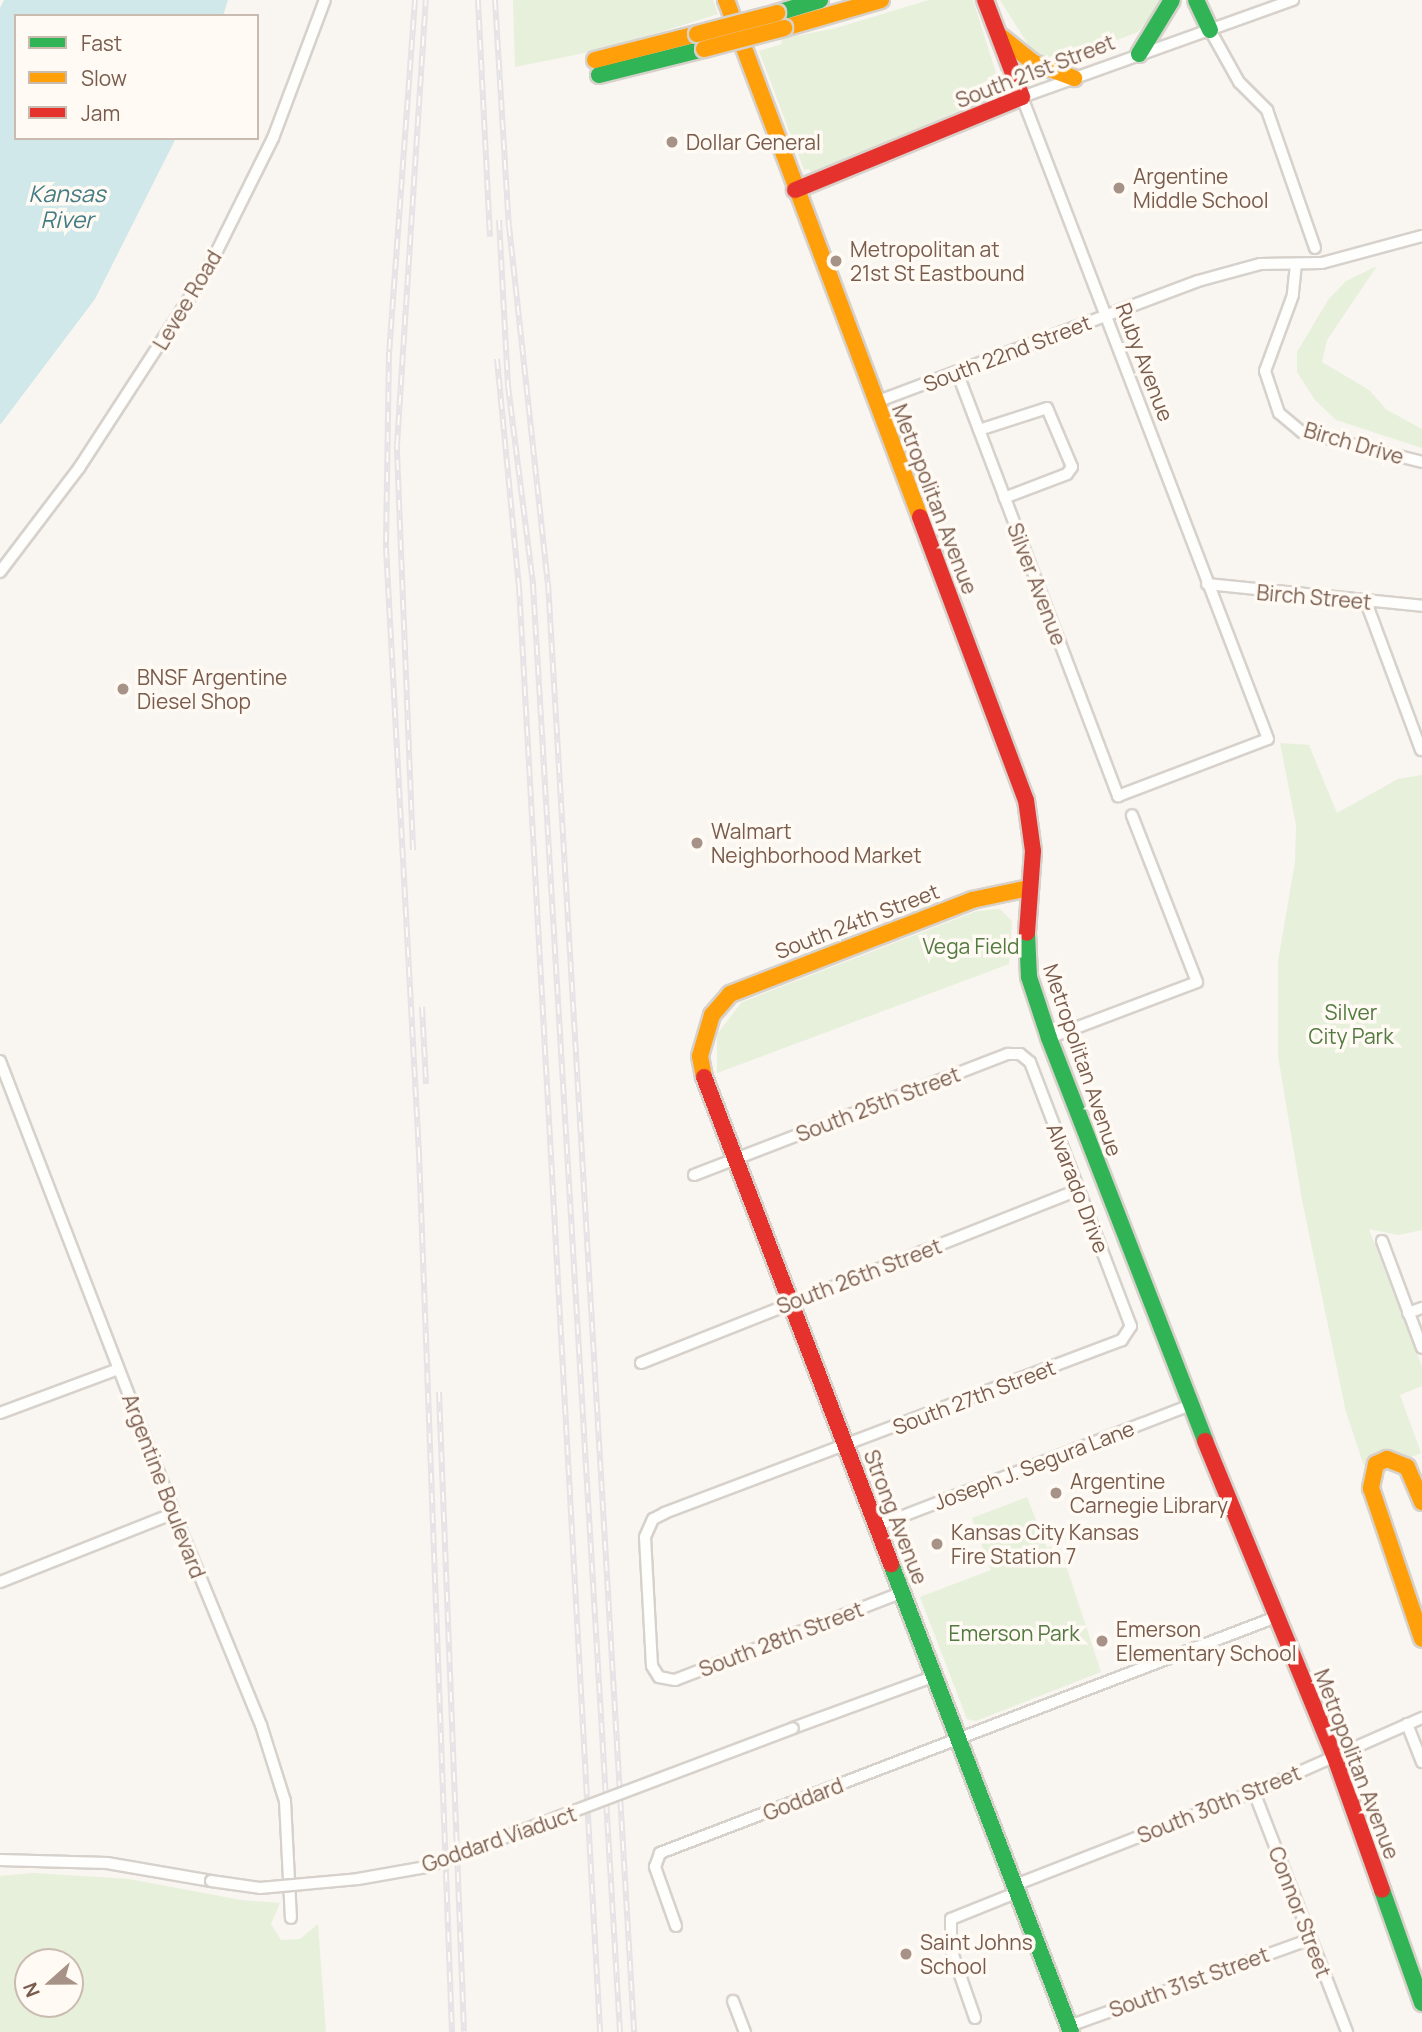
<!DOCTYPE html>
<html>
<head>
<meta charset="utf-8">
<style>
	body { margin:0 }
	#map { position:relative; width:1422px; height:2032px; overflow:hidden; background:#f9f5f0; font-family:Manrope,sans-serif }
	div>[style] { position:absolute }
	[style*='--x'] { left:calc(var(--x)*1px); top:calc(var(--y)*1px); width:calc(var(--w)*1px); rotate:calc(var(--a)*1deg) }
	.green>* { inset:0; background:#e7f0db }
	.water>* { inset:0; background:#d0e8ea }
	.roads { filter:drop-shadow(2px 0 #d7d1cb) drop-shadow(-2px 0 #d7d1cb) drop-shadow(0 2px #d7d1cb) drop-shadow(0 -2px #d7d1cb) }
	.street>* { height:10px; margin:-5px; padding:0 5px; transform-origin:5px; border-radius:5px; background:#fefefd }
	.fast>* { height:16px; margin:-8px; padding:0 8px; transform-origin:8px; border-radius:8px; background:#30b455 }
	.slow>* { height:16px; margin:-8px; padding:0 8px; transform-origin:8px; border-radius:8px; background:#ff9f0a }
	.jam>* { height:16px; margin:-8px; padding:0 8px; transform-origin:8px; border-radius:8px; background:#e5322d }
	.rail>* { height:6px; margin-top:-3px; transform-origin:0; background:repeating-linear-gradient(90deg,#fffaf3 0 10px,#e6e3e7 0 20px); box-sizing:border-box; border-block:2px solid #e6e3e7 }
	.bridges { filter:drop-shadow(2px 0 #d7d1cb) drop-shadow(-2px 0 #d7d1cb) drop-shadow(0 2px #d7d1cb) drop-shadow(0 -2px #d7d1cb) }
	.street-bridge>* { height:10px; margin:-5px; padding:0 5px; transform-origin:5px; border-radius:5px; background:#fefefd }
	.slow-bridge>* { height:16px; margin:-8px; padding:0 8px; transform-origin:8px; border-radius:8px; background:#ff9f0a }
	.dots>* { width:19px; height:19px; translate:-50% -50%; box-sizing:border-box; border:4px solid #fffaf3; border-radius:50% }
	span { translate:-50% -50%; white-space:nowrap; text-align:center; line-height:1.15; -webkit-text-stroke:7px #fffaf3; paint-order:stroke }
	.street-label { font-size:21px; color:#7a5c4d }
	.poi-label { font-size:21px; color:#7a5c4d }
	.left { translate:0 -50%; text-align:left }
	.park-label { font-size:21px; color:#537a41 }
	.water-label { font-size:23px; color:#437c86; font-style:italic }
	.legend { position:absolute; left:14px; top:14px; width:245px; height:126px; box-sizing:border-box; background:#fffaf3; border:2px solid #cabbb1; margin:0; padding:9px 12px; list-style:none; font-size:21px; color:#7a5c4d }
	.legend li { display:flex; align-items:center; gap:14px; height:35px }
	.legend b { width:35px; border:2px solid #cabbb1 }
	.north { position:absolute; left:14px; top:1948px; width:70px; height:70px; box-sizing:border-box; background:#fffaf3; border:2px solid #cabbb1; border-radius:50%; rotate:249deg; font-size:19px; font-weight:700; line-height:28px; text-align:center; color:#7a5c4d }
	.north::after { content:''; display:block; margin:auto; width:24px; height:32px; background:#a69286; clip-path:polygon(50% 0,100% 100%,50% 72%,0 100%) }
</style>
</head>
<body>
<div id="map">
	<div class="green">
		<i style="clip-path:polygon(513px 0,713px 0,718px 14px,609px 48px,515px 67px)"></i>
		<i style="clip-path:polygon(929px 0,973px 0,1002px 92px,812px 174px,809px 169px,804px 170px,759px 51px,782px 44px,781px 39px,836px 28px)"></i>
		<i style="clip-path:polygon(1000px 0,1164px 0,1138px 32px,1057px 63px,1031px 49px)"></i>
		<i style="clip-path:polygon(1377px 266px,1327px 340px,1322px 362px,1369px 390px,1387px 410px,1422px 429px,1422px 448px,1336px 420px,1315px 400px,1297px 372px,1297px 352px,1328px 300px,1346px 281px)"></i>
		<i style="clip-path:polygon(1280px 743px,1309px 745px,1337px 813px,1398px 779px,1422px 775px,1422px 1230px,1398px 1235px,1369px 1229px,1422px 1367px,1422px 1386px,1400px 1395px,1421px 1453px,1404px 1460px,1389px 1450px,1370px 1457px,1364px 1466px,1346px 1412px,1302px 1200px,1278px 1056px,1278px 961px,1295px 862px,1296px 825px)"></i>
		<i style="clip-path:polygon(1000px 909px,1012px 921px,1009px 964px,717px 1073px,717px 1034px,742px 1002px,977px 911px)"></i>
		<i style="clip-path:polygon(1027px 1497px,1047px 1548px,1059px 1544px,1101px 1672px,976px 1721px,967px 1719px,920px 1597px,991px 1570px,972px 1518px)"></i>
		<i style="clip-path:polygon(evenodd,33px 1873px,129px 1879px,241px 1900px,280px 1903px,271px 1924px,281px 1940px,300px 1939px,318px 1924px,326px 2032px,0 2032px,0 1876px,33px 1873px,28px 1962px,70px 1962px,70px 2004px,28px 2004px,28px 1962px)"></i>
	</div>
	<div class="water">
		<i style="clip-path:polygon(4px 0,228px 0,223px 16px,16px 16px,16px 138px,176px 138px,95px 299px,0 425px,0 8px)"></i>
	</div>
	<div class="roads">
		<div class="street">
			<i style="--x:1210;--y:30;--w:60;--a:60.9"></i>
			<i style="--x:1239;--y:82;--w:40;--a:45"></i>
			<i style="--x:1267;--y:110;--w:146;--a:70.8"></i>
			<i style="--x:1296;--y:264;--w:31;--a:96"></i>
			<i style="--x:1293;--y:295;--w:81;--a:110.2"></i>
			<i style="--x:1265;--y:371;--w:44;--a:71.6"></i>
			<i style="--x:1279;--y:413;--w:30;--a:40"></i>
			<i style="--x:1302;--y:432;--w:124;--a:14"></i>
			<i style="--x:957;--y:372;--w:454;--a:69.2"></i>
			<i style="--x:1118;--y:796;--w:160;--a:-20.8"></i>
			<i style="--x:1268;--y:739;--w:688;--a:-110.97"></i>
			<i style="--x:1022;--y:97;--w:288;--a:-19.7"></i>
			<i style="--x:876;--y:402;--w:344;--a:-20.6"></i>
			<i style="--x:1198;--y:281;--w:64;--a:-15.3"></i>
			<i style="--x:1260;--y:264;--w:62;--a:-0.9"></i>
			<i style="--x:1322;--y:263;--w:104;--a:-15.1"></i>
			<i style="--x:979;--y:430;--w:71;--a:-17.9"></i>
			<i style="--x:1047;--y:408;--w:64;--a:67"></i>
			<i style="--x:1072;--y:467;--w:9;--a:126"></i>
			<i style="--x:1067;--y:474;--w:67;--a:159.1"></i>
			<i style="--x:0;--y:572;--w:131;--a:-52.8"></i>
			<i style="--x:79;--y:468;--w:237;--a:-57"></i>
			<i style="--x:208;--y:269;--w:146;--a:-63.6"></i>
			<i style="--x:273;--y:138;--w:147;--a:-69.4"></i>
			<i style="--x:1207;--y:584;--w:216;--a:5.8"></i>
			<i style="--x:1366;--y:602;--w:158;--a:69.6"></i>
			<i style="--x:1049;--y:1038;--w:158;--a:-20.7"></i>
			<i style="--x:1197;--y:982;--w:179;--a:-111.3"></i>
			<i style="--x:0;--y:1061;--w:484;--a:68.9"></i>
			<i style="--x:174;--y:1513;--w:229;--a:67.7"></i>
			<i style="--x:261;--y:1725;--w:80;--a:72.5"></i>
			<i style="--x:285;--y:1801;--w:117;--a:87.1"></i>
			<i style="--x:694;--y:1175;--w:337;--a:-21.1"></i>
			<i style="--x:1008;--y:1054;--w:12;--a:0"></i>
			<i style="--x:1020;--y:1054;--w:13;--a:39"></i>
			<i style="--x:1030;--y:1062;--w:283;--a:69.1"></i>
			<i style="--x:1131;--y:1326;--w:17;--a:123"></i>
			<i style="--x:1122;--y:1340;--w:489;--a:159.3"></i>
			<i style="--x:665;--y:1513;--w:13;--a:153"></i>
			<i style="--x:653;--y:1519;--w:20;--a:114"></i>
			<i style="--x:645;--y:1537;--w:129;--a:86.9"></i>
			<i style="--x:652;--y:1666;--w:13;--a:58"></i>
			<i style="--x:659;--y:1677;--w:16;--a:11"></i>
			<i style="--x:675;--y:1680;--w:244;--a:-21.1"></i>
			<i style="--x:1382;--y:1241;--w:114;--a:69.5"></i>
			<i style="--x:1408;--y:1313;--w:15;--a:-20"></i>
			<i style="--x:641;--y:1363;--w:470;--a:-21.6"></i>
			<i style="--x:0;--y:1413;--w:126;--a:-20.4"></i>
			<i style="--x:877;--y:1526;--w:337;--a:-21.1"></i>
			<i style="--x:0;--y:1582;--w:187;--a:-21.6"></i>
			<i style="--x:1407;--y:1724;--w:41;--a:68.5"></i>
			<i style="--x:793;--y:1728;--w:151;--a:-20.1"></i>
			<i style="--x:1254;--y:1792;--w:257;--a:68.8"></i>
			<i style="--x:0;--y:1860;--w:107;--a:1.6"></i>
			<i style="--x:107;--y:1863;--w:106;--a:9.8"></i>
			<i style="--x:1015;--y:1885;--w:256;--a:-21.3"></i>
			<i style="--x:1254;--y:1792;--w:184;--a:-23.8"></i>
			<i style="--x:676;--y:1926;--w:63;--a:-109.6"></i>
			<i style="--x:655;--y:1867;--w:15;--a:-70"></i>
			<i style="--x:660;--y:1853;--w:660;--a:-20.96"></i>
			<i style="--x:733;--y:2001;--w:33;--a:69"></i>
			<i style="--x:975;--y:2018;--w:73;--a:-109.2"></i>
			<i style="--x:951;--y:1949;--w:30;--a:-90"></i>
			<i style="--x:951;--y:1919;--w:72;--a:-21.9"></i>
			<i style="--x:1069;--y:2026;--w:256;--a:-19.8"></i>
		</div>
		<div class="fast">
			<i style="--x:1196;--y:0;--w:33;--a:65"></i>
			<i style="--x:777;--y:13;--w:45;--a:-16.8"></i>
			<i style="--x:1139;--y:54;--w:63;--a:-58.6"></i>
			<i style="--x:599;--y:75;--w:108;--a:-13.9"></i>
			<i style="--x:1027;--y:933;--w:44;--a:87.4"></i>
			<i style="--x:1029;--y:977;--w:64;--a:71.8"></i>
			<i style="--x:1049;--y:1038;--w:432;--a:68.8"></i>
			<i style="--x:891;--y:1564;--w:501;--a:68.96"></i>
			<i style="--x:1382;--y:1890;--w:120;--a:70.5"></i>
		</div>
		<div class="slow">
			<i style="--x:726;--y:0;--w:552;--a:69.43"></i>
			<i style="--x:784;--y:28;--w:101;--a:-16.1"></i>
			<i style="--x:999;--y:35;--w:45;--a:38.7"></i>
			<i style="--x:1034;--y:63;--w:43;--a:20.6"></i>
			<i style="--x:595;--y:60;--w:105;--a:-14.3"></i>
			<i style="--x:704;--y:1077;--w:21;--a:-101"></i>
			<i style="--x:700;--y:1056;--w:43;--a:-73.7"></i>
			<i style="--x:712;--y:1015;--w:28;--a:-49"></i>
			<i style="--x:730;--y:994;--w:260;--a:-21.2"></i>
			<i style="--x:972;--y:900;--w:58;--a:-11.9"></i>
			<i style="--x:1422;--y:1502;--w:38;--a:-113"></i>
			<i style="--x:1407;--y:1467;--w:22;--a:-158"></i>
			<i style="--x:1387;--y:1459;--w:12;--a:156"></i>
			<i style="--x:1376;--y:1464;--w:25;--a:102"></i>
			<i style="--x:1371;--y:1488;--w:159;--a:71.3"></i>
		</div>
		<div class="jam">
			<i style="--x:795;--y:190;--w:245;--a:-22.3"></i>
			<i style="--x:1022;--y:97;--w:104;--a:-110.9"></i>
			<i style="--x:920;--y:517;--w:302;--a:69.5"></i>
			<i style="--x:1026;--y:800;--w:51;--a:82.2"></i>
			<i style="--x:1033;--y:851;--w:82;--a:94.2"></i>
			<i style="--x:704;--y:1077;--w:522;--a:68.99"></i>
			<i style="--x:1205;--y:1441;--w:339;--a:67.7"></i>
			<i style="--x:1334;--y:1755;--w:143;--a:70.4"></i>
		</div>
	</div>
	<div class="rail">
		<i style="--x:415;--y:0;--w:353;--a:94.2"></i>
		<i style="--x:389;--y:352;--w:196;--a:90.9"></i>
		<i style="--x:386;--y:548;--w:606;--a:86.88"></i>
		<i style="--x:419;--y:1153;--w:880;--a:87.85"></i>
		<i style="--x:478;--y:0;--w:237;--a:87.1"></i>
		<i style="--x:495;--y:0;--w:226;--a:86.5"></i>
		<i style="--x:509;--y:226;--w:359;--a:83.8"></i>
		<i style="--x:548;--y:583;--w:1452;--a:86.6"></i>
		<i style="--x:499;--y:220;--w:166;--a:86.9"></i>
		<i style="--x:508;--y:386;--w:201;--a:82.8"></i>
		<i style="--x:533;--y:585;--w:1450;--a:86.56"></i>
		<i style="--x:497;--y:359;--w:228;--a:84.5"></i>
		<i style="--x:519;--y:586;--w:1448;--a:86.79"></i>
		<i style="--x:413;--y:850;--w:405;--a:-92.3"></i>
		<i style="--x:397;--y:445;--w:446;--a:-86.3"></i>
		<i style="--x:422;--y:1007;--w:77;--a:87"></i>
		<i style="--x:439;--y:1392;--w:640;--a:87.76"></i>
	</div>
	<div class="bridges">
		<div class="street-bridge">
			<i style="--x:211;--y:1881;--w:49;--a:8.1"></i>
			<i style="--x:260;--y:1888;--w:98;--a:-5.2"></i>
			<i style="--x:358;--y:1879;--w:69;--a:-10"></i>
			<i style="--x:426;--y:1867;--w:392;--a:-20.7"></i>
		</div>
		<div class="slow-bridge">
			<i style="--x:697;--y:34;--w:83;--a:-14.7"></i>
			<i style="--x:704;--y:49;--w:83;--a:-14.7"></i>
		</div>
	</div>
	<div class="dots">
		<i style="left:672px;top:142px;background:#a69286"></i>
		<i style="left:1119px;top:188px;background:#a69286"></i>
		<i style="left:836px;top:261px;background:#a69286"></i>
		<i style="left:123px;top:689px;background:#a69286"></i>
		<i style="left:697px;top:843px;background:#a69286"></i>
		<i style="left:1056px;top:1493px;background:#a69286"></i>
		<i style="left:937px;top:1544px;background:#a69286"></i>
		<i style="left:1102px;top:1641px;background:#a69286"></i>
		<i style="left:906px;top:1954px;background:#a69286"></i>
	</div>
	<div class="street-label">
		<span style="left:1035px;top:71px;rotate:-21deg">South 21st Street</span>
		<span style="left:187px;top:300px;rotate:-59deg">Levee Road</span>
		<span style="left:1007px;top:353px;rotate:-21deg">South 22nd Street</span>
		<span style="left:1145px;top:362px;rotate:69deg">Ruby Avenue</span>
		<span style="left:1354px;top:443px;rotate:16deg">Birch Drive</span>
		<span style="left:935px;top:499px;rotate:69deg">Metropolitan Avenue</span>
		<span style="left:1037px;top:584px;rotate:69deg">Silver Avenue</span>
		<span style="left:1314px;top:597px;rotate:5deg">Birch Street</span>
		<span style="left:857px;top:921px;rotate:-21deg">South 24th Street</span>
		<span style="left:1083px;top:1060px;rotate:71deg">Metropolitan Avenue</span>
		<span style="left:878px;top:1104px;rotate:-21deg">South 25th Street</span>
		<span style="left:1078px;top:1188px;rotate:69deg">Alvarado Drive</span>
		<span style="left:859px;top:1276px;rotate:-21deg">South 26th Street</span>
		<span style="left:974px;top:1397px;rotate:-21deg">South 27th Street</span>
		<span style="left:1034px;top:1465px;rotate:-21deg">Joseph J. Segura Lane</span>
		<span style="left:164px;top:1486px;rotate:69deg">Argentine Boulevard</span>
		<span style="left:896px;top:1517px;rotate:69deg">Strong Avenue</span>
		<span style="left:781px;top:1639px;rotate:-21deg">South 28th Street</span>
		<span style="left:1357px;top:1764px;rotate:69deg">Metropolitan Avenue</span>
		<span style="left:803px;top:1799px;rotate:-21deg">Goddard</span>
		<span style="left:1219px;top:1804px;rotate:-22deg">South 30th Street</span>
		<span style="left:499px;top:1839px;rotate:-19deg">Goddard Viaduct</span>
		<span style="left:1300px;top:1912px;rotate:69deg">Connor Street</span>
		<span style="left:1189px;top:1982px;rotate:-20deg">South 31st Street</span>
	</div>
	<div class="poi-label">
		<span class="left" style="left:686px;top:142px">Dollar General</span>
		<span class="left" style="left:1133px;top:188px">Argentine<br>Middle School</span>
		<span class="left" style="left:850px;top:261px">Metropolitan at<br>21st St Eastbound</span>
		<span class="left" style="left:137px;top:689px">BNSF Argentine<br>Diesel Shop</span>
		<span class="left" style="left:711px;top:843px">Walmart<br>Neighborhood Market</span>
		<span class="left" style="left:1070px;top:1493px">Argentine<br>Carnegie Library</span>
		<span class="left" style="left:951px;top:1544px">Kansas City Kansas<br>Fire Station 7</span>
		<span class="left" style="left:1116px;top:1641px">Emerson<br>Elementary School</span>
		<span class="left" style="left:920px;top:1954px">Saint Johns<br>School</span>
	</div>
	<div class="park-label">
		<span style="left:971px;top:946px">Vega Field</span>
		<span style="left:1351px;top:1024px">Silver<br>City Park</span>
		<span style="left:1014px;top:1633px">Emerson Park</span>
	</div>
	<div class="water-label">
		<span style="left:67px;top:206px">Kansas<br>River</span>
	</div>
	<ul class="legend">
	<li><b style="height:9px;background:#30b455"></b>Fast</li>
	<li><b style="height:9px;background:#ff9f0a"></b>Slow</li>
	<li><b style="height:9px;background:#e5322d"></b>Jam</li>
	</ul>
	<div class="north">N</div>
</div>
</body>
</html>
